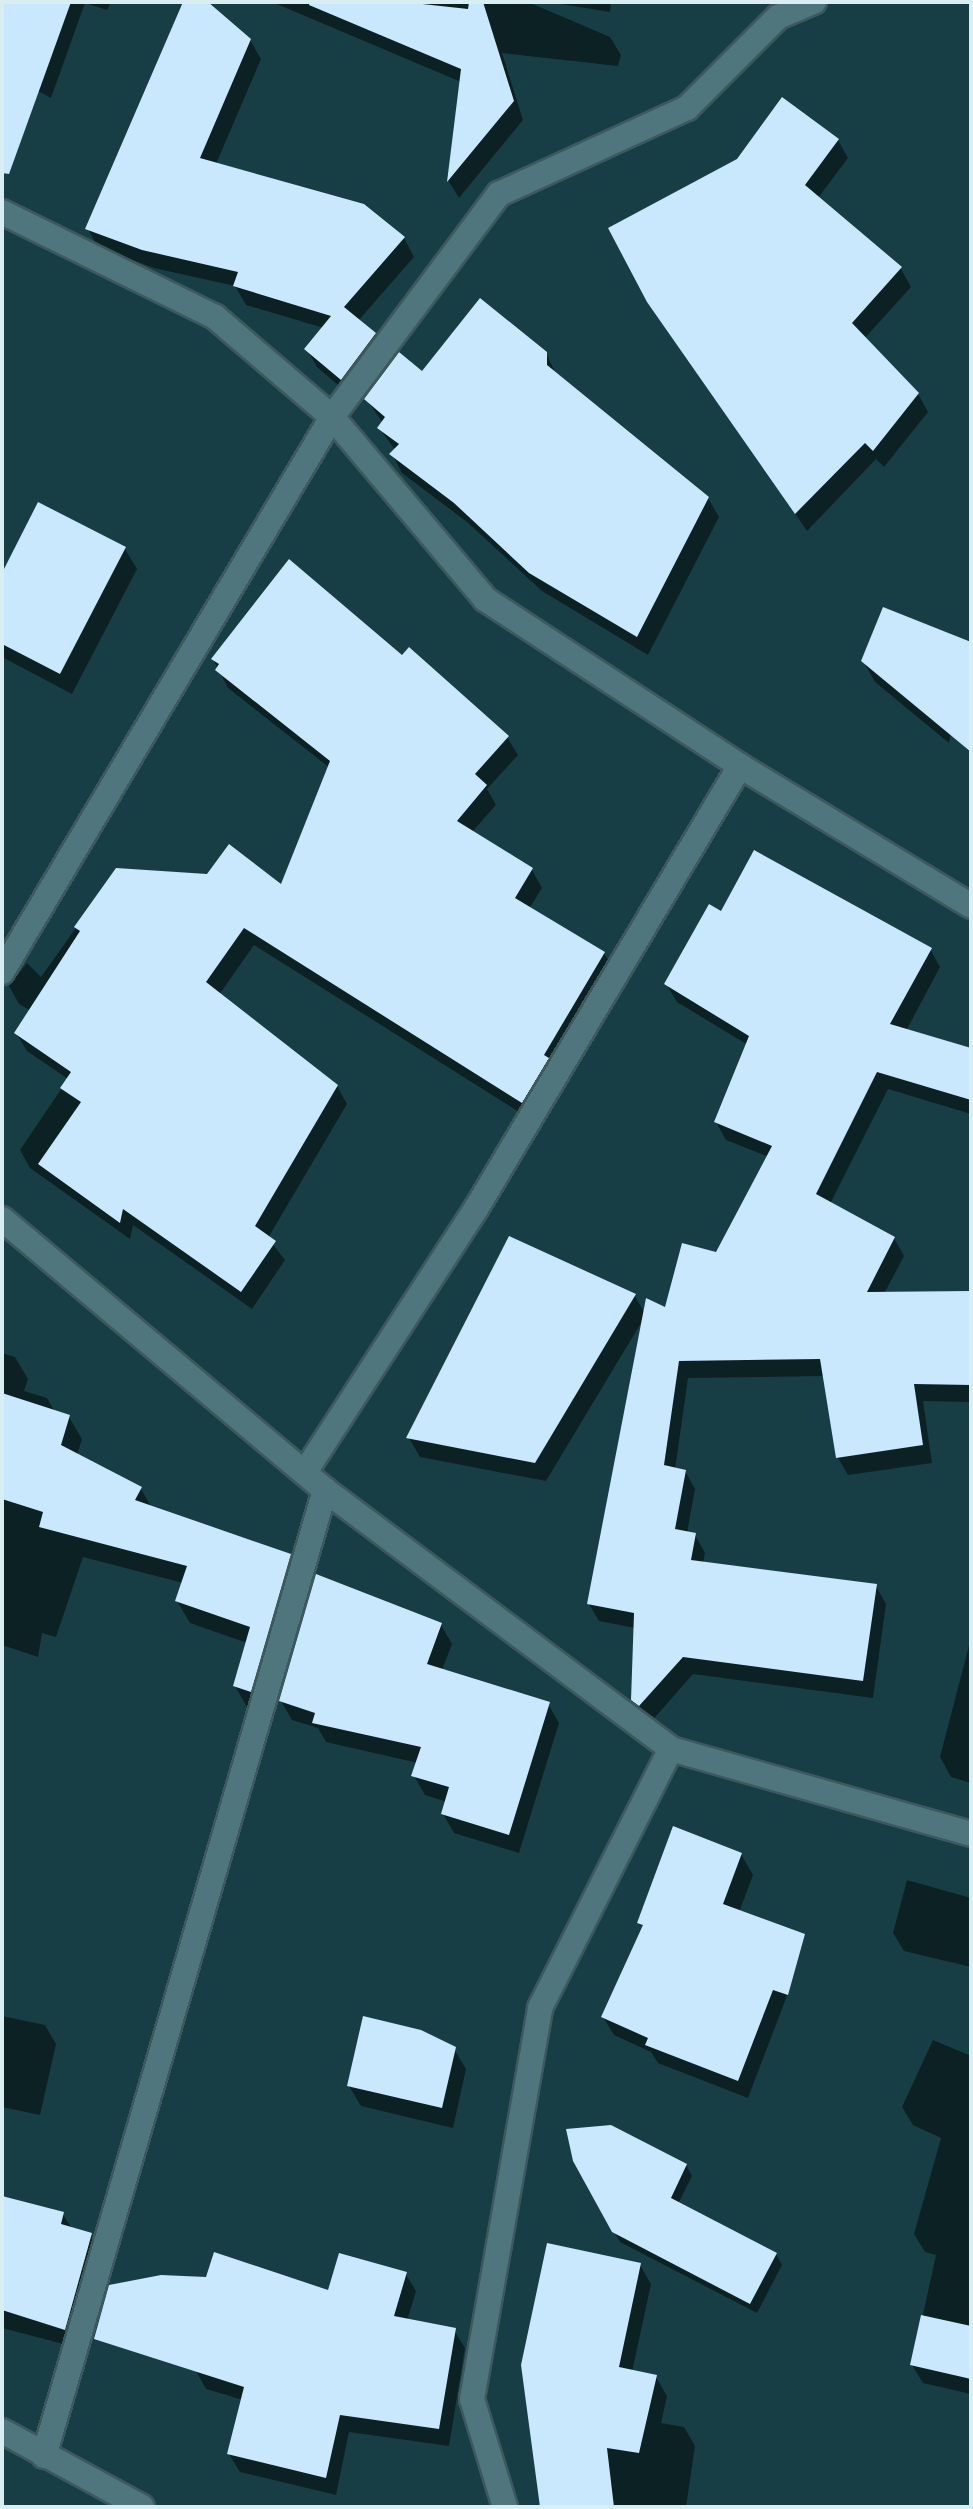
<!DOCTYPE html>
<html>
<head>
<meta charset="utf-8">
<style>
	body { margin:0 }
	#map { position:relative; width:973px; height:2509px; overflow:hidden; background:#173e45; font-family:Signika,sans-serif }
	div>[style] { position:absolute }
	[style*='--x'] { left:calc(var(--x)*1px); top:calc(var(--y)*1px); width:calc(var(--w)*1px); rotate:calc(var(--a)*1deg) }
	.shadow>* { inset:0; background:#0007 }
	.building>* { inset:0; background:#c9e7fd }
	.roads { filter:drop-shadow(2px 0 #3d595d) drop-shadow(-2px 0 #3d595d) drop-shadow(0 2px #3d595d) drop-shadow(0 -2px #3d595d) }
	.minor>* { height:24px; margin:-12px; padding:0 12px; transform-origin:12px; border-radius:12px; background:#4f757d }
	span { translate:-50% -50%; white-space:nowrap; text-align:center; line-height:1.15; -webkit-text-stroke:8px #0b343a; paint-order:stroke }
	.frame { position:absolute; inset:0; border:4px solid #d9eef2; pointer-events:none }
</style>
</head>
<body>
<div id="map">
	<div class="shadow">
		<i style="clip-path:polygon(2px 2px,111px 2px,107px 10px,85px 3px,51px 98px,2px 71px)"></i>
		<i style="clip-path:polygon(185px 2px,205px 2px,250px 40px,261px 59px,216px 164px,363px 206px,404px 238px,414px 257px,358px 321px,375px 334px,385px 353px,352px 397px,317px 367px,307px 349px,324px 328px,246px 305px,235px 286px,154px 268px,98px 247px,88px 229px)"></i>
		<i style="clip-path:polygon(272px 2px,528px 2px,610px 37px,621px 55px,618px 66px,502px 53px,523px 120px,459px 198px,449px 182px,461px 82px)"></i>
		<i style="clip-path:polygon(549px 2px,611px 2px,610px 12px)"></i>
		<i style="clip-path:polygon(838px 140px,848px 158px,818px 198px,901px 269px,911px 287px,864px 339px,918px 394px,928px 412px,884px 467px,876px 459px,807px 531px,649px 301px)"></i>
		<i style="clip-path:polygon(546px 353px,557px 376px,708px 498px,719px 517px,648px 655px,542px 591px,467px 522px,402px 473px,392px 454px,396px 451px,379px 428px,383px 423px,366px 399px,422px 374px)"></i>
		<i style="clip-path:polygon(125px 549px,137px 569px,72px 694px,2px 657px,2px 577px)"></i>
		<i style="clip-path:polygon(403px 658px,507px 737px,518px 755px,487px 789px,496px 805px,472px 832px,532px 870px,542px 888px,529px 909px,604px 953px,614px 971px,532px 1120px,254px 945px,219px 995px,337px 1086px,347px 1104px,268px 1238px,285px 1260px,252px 1309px,133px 1225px,130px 1239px,30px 1168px,20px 1150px,68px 1079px,27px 1051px,16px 1033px,31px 1011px,19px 1004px,9px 986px,27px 963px,41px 977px,117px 870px,282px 887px,330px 768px,228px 688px,213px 659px)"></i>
		<i style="clip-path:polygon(966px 658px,949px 743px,875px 682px,863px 661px)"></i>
		<i style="clip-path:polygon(722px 913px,930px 949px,940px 967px,906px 1031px,971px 1050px,971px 1114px,888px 1089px,830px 1204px,894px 1238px,904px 1256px,884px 1294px,971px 1293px,971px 1402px,923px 1401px,932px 1463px,848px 1475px,838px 1458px,825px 1376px,688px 1378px,675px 1470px,685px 1471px,695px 1489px,687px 1533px,695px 1535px,705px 1553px,703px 1563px,876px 1586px,886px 1604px,873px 1698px,693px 1674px,650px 1723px,633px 1700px,635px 1628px,599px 1621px,589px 1604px,644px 1318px,546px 1481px,420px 1457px,409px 1438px,635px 1296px,645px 1314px,667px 1310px,717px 1254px,769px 1157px,726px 1140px,716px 1122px,748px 1045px,677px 1002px,666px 984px)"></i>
		<i style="clip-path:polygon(2px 1353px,15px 1357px,28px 1379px,24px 1391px,47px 1398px,55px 1412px,69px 1417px,82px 1439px,77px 1455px,141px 1489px,152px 1508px,289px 1556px,302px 1579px,263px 1714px,248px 1709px,235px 1686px,247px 1643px,190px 1623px,177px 1601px,183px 1583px,83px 1557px,56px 1637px,42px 1633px,38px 1657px,2px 1645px)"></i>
		<i style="clip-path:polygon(441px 1625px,452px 1644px,442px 1670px,548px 1704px,559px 1723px,519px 1853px,454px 1833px,443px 1814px,447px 1802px,425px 1795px,414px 1776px,418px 1763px,326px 1742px,318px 1728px,292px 1720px,281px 1701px)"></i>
		<i style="clip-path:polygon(971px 1638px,971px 1783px,951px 1777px,940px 1757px)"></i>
		<i style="clip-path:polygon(741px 1854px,753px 1875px,738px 1915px,665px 1905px)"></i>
		<i style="clip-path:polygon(907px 1880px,971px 1898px,971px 1967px,904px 1951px,893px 1933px)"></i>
		<i style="clip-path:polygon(647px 1920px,788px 1993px,748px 2098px,658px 2063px,651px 2052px,614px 2035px,603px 2017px)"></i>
		<i style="clip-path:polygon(2px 2016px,45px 2025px,56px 2044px,40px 2115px,2px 2107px)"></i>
		<i style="clip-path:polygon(933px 2040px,971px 2056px,971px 2394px,923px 2383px,912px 2365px,936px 2255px,925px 2252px,914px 2234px,941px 2138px,913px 2125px,902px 2107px)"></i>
		<i style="clip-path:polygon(454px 2049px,466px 2069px,453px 2128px,361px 2106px,349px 2086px)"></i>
		<i style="clip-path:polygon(575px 2160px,686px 2165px,692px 2176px,678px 2204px,776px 2254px,782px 2265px,757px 2313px,620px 2242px)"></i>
		<i style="clip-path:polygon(2px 2198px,62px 2213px,72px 2229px,91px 2235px,101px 2253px,75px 2347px,2px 2328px)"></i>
		<i style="clip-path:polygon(640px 2265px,651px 2284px,632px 2372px,656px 2377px,667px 2396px,661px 2423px,684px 2427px,695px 2446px,686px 2507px,542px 2507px)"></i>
		<i style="clip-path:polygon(405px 2273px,416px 2291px,407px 2321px,454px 2330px,465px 2348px,449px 2446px,349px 2432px,336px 2495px,240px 2472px,229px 2454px,243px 2400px,206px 2389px,196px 2371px,329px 2293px)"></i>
	</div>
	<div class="building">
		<i style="clip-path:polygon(2px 2px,71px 2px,9px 174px,2px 173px)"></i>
		<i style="clip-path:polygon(183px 2px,208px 2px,251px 39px,200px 158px,364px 204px,405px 237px,344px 307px,376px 333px,341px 380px,304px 349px,331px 316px,233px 286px,238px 272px,142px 250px,85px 229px)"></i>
		<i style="clip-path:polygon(310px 2px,404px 2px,468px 9px,469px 2px,483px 2px,514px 101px,447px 182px,461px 69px,309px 5px)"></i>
		<i style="clip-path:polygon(782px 97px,839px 139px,805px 185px,902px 267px,852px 323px,919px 393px,873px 451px,865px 443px,795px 514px,647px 302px,608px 228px,737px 159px)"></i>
		<i style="clip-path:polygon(480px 298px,547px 352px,547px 365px,709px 497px,637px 637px,529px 573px,454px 503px,389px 454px,399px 444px,377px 428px,385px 417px,364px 399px,399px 352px,422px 371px)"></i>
		<i style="clip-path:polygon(38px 502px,126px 547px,60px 674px,2px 644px,2px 573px)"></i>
		<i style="clip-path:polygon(289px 559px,402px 655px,409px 647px,509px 736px,475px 774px,487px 785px,457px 821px,533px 868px,515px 898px,605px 952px,544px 1055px,549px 1058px,522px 1103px,244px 928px,206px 982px,338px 1085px,255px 1226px,276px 1241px,241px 1292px,123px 1209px,120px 1223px,38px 1164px,81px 1102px,60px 1088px,71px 1072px,14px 1033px,80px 931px,74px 927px,116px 868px,207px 874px,229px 844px,281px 884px,330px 761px,215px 670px,219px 664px,211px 659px)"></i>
		<i style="clip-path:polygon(883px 607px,971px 642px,971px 752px,861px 661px)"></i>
		<i style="clip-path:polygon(754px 850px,932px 948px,890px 1024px,971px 1048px,971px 1100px,877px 1072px,816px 1194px,895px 1237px,867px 1292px,971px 1291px,971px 1385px,914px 1384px,923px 1445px,836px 1458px,820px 1359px,679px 1361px,664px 1465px,686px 1470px,675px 1529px,696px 1533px,691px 1560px,877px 1584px,863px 1681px,683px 1657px,639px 1706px,631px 1700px,634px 1613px,587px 1604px,646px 1298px,665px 1307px,682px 1243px,716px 1252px,772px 1146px,714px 1122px,749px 1036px,664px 984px,709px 904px,721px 911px)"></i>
		<i style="clip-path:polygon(509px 1236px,636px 1294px,535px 1463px,406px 1438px)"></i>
		<i style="clip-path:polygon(2px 1393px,70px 1415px,61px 1445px,142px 1487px,135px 1500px,291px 1554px,251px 1692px,233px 1686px,250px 1627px,175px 1601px,187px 1566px,39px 1527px,43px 1512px,2px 1499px)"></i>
		<i style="clip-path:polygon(316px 1574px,442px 1623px,427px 1664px,550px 1702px,509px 1835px,441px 1814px,449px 1787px,411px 1776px,421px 1747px,312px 1723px,315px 1713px,279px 1701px)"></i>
		<i style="clip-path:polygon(673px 1826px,742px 1853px,723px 1904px,805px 1934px,788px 1995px,773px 1990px,738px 2081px,645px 2045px,648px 2038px,601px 2017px,643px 1925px,637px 1923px)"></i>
		<i style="clip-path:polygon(363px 2016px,421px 2030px,456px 2047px,442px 2108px,347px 2086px)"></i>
		<i style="clip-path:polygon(611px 2125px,687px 2164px,671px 2198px,777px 2253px,750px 2304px,612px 2232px,573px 2161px,566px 2129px)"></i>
		<i style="clip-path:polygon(2px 2196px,64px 2212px,61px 2224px,92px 2233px,65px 2330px,2px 2310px)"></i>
		<i style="clip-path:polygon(547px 2243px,641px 2263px,619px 2367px,657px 2375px,639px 2453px,607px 2448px,614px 2507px,540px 2507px,521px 2365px)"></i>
		<i style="clip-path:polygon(214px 2252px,328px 2290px,339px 2253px,407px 2272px,394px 2316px,456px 2328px,439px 2429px,340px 2415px,326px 2478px,227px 2454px,244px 2387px,94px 2339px,109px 2285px,161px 2275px,206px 2277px)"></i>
		<i style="clip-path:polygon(921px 2315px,971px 2326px,971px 2379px,910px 2365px)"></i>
	</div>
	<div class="roads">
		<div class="minor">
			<i style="--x:2;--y:212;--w:237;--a:26.2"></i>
			<i style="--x:215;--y:317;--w:154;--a:40.5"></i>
			<i style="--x:332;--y:417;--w:238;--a:49.9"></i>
			<i style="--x:485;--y:599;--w:305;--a:33.2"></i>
			<i style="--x:740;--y:766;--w:270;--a:31.2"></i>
			<i style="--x:2;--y:972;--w:646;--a:-59.26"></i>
			<i style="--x:332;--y:417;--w:279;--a:-53.2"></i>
			<i style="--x:499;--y:194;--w:207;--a:-24.6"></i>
			<i style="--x:687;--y:108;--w:129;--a:-45"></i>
			<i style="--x:778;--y:17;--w:39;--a:-23"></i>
			<i style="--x:2;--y:1219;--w:422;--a:40"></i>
			<i style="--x:325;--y:1490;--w:432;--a:36.8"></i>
			<i style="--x:671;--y:1749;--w:312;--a:15.8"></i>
			<i style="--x:305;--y:1472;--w:314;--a:-57"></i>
			<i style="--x:476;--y:1209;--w:516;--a:-59.21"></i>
			<i style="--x:2;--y:2431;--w:159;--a:28.5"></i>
			<i style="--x:44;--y:2456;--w:1006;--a:-73.78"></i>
			<i style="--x:505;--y:2507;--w:113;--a:-107"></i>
			<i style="--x:472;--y:2399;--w:397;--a:-80.1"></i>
			<i style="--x:540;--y:2008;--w:290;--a:-63.2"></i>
		</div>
	</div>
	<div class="frame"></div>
</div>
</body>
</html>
